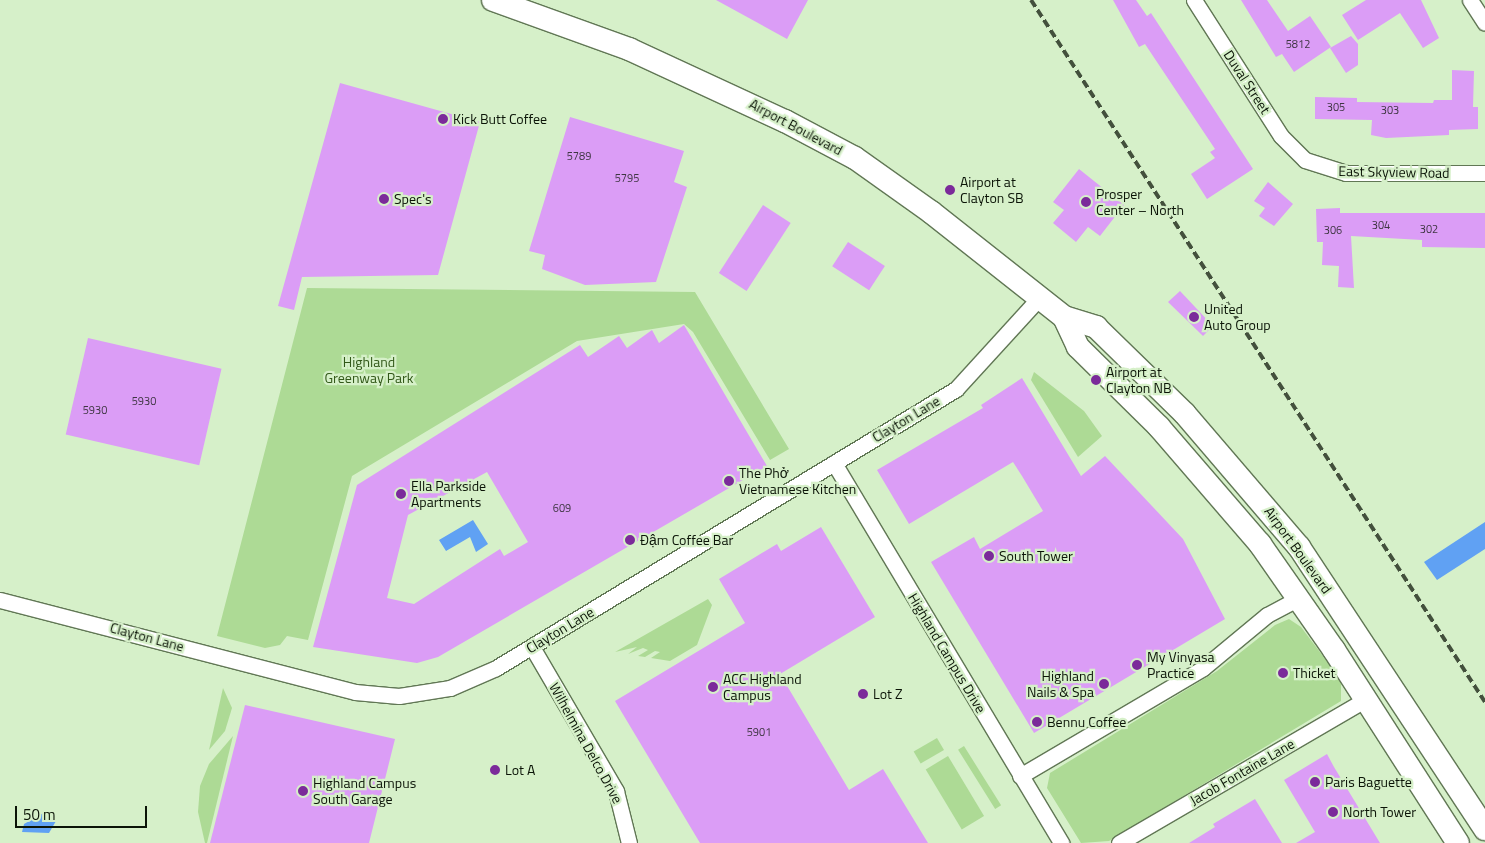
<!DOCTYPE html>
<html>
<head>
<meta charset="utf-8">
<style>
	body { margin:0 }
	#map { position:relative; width:1485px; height:843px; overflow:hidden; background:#d6f0c9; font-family:"Titillium Web",sans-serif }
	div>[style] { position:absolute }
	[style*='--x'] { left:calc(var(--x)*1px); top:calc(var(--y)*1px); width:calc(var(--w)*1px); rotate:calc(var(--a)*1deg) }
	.green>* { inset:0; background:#adda95; transform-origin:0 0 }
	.water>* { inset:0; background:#60a1f3 }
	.building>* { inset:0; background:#db9df6; transform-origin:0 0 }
	.roads { filter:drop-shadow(1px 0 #617755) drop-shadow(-1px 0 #617755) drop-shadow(0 1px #617755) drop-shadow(0 -1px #617755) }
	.street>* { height:15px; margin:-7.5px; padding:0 7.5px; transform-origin:7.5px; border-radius:7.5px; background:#fff }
	.primary>* { height:22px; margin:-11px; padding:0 11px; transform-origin:11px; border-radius:11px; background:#fff }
	.rail>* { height:4px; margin-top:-2px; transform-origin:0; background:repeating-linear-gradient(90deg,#43503c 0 8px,transparent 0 12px) }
	.dots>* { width:14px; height:14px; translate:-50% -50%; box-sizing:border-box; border:2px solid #d6f0c9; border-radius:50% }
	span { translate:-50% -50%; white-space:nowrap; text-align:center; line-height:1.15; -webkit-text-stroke:4.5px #d6f0c9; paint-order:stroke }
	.number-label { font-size:11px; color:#3f3643 }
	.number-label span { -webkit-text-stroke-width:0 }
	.street-label { font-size:14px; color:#0b1407 }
	.poi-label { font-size:14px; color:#0b1407 }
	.left { translate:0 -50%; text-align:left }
	.right { translate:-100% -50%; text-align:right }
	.park-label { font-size:14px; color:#325819 }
	.scale { position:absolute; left:15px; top:806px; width:132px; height:22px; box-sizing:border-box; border:2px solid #0b1407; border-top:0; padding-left:6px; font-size:15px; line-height:18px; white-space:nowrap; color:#0b1407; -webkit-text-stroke:4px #d6f0c9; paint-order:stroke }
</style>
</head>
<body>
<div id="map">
	<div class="green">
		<i style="clip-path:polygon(307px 288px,695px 292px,789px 449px,770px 460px,693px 332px,684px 324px,577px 341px,352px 476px,308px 640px,287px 636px,280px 645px,265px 648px,217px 636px)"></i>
		<i style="clip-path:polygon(1034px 372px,1084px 411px,1102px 436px,1078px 457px,1031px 380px)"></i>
		<i style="clip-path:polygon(708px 599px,712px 605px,697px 645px,670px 661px,651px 658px,660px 652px,655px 651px,645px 657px,638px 656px,648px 650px,643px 648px,628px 654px,637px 647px,615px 652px)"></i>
		<i style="clip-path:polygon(1289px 619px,1301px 627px,1341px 680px,1341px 701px,1109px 841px,1081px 843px,1047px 788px,1050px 773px,1217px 671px,1275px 625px)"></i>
		<i style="clip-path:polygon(223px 688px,232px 708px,225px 731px,209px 750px)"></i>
		<i style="clip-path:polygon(233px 736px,207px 843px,205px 843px,198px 812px,200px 786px,209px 764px)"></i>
		<i style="left:937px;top:738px;width:14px;height:27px;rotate:60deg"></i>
		<i style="left:964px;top:746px;width:70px;height:7px;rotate:58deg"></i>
		<i style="left:948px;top:756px;width:70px;height:26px;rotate:59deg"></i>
	</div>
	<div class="water">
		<i style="clip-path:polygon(473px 520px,488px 544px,476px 552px,470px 537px,446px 551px,439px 540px)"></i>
		<i style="clip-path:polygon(1485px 522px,1485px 549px,1437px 580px,1424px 562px)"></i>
		<i style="clip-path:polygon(47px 811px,56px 821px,49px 833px,22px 832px,24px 824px)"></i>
	</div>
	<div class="building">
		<i style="clip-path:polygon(716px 0,808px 0,787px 39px)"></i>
		<i style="clip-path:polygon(1113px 0,1136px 0,1147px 16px,1151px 13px,1253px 169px,1207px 199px,1191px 174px,1215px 158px,1210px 152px,1215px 149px,1145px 44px,1139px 47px)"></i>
		<i style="clip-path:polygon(1241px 0,1267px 0,1288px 31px,1310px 16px,1331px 47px,1294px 72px,1282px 54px,1276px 57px)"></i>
		<i style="clip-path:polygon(1366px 0,1421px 0,1439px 38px,1423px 48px,1400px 13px,1358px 40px,1342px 15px)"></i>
		<i style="clip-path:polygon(1351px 36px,1358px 44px,1358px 65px,1346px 73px,1330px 48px)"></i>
		<i style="clip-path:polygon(1452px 70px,1474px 71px,1473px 107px,1478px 107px,1478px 129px,1449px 130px,1449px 135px,1386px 138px,1371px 135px,1372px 120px,1315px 119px,1315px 97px,1357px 98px,1357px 102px,1433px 103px,1434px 100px,1452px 100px)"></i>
		<i style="clip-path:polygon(340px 83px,480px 122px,438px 275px,302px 277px,294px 310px,278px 306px)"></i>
		<i style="clip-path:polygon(570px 117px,684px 151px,674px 182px,687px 187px,656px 282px,585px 285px,542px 269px,545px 255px,529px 251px)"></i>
		<i style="clip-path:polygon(1079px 169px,1124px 205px,1100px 236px,1088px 227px,1076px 242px,1053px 223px,1064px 210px,1053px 202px)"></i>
		<i style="clip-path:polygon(1268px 182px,1293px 204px,1274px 226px,1259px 216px,1265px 208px,1254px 201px)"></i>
		<i style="left:763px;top:205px;width:33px;height:81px;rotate:33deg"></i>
		<i style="clip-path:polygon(1340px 208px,1340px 213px,1485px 213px,1485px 248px,1422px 247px,1422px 240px,1351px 236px,1354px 288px,1338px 287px,1339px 266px,1322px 265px,1323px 242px,1317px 242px,1316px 209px)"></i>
		<i style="left:848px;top:242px;width:44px;height:29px;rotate:33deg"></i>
		<i style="clip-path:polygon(1180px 291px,1213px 326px,1203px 336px,1168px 302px)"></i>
		<i style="clip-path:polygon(evenodd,684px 325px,767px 466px,438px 657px,417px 663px,313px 647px,357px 485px,580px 345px,588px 357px,619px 336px,627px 348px,652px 330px,659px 343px,684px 325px,487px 472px,528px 542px,504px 556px,500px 549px,414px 604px,387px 598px,408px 515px,487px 472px)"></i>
		<i style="left:88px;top:338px;width:137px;height:99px;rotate:13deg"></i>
		<i style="clip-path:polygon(1022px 378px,1081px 476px,1105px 456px,1183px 539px,1225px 619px,1034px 733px,931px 562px,974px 537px,980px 549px,1043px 511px,1022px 476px,1013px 462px,909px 524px,877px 470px,983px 408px,981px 405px)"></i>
		<i style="clip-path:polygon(821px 527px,875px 617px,780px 674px,849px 790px,883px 769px,928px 843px,700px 843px,615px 701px,745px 623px,719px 579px,777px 544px,781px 551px)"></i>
		<i style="clip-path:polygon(245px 705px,395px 739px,369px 843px,210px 843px)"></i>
		<i style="clip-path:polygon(1327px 754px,1334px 767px,1380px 843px,1296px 843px,1315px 832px,1284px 780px)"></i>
		<i style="clip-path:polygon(1255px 799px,1282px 843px,1189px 843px,1215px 827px,1213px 824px)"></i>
	</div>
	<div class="roads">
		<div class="street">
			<i style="--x:1194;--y:0;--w:161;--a:57.4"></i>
			<i style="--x:1281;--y:136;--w:34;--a:45"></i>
			<i style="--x:1305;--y:160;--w:43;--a:17.6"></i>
			<i style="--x:1346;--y:173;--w:139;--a:0"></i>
			<i style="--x:1470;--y:0;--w:27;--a:57"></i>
			<i style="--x:834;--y:463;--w:443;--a:59.1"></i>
			<i style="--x:0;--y:600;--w:367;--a:14.5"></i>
			<i style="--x:355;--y:692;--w:44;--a:5.2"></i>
			<i style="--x:399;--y:696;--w:52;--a:-8.9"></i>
			<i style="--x:450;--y:688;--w:50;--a:-23.5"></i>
			<i style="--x:496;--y:668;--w:538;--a:-31.24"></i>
			<i style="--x:956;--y:389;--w:123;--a:-47.6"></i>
			<i style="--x:532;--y:647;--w:167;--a:59.7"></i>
			<i style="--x:616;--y:791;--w:54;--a:76"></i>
			<i style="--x:1020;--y:776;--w:212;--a:-30.5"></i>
			<i style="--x:1203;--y:668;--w:83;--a:-39.6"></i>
			<i style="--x:1267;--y:615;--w:36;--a:-28"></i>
			<i style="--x:1119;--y:843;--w:285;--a:-30.2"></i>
		</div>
		<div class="primary">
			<i style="--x:493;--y:0;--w:145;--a:19.8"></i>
			<i style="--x:629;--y:49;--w:172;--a:24.8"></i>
			<i style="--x:785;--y:121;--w:79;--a:27.9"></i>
			<i style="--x:855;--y:158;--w:93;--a:35.4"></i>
			<i style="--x:931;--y:212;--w:169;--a:38.3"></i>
			<i style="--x:1064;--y:317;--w:34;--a:17"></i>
			<i style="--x:1096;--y:327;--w:124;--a:44.3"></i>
			<i style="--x:1185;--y:414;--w:175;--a:49.4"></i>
			<i style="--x:1299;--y:547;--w:338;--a:56.6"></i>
			<i style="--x:1064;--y:317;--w:33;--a:65"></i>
			<i style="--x:1078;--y:347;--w:114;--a:44.6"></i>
			<i style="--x:1159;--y:427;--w:155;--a:49.2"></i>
			<i style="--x:1260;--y:544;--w:129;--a:55.1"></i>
			<i style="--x:1334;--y:650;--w:229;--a:57.3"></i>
		</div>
	</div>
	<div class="rail">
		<i style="--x:1031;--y:0;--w:836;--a:57.11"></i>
	</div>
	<div class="dots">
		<i style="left:443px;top:119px;background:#7b2a9a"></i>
		<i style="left:950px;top:190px;background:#7b2a9a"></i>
		<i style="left:384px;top:199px;background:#7b2a9a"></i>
		<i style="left:1086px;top:202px;background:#7b2a9a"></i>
		<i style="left:1194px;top:317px;background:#7b2a9a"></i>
		<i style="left:1096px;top:380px;background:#7b2a9a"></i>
		<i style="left:729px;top:481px;background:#7b2a9a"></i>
		<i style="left:401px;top:494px;background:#7b2a9a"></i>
		<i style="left:630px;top:540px;background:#7b2a9a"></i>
		<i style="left:989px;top:556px;background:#7b2a9a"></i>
		<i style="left:1137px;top:665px;background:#7b2a9a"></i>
		<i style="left:1283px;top:673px;background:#7b2a9a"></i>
		<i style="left:1104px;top:684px;background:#7b2a9a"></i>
		<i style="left:713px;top:687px;background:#7b2a9a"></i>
		<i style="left:863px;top:694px;background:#7b2a9a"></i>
		<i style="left:1037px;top:722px;background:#7b2a9a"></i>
		<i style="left:495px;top:770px;background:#7b2a9a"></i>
		<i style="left:1315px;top:782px;background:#7b2a9a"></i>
		<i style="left:303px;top:791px;background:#7b2a9a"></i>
		<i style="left:1333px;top:812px;background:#7b2a9a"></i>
	</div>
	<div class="number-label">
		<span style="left:1298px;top:44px">5812</span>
		<span style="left:1336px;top:107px">305</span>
		<span style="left:1390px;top:110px">303</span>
		<span style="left:579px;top:156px">5789</span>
		<span style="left:627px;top:178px">5795</span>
		<span style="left:1381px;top:225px">304</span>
		<span style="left:1429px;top:229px">302</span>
		<span style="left:1333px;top:230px">306</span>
		<span style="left:144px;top:401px">5930</span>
		<span style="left:95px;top:410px">5930</span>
		<span style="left:562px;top:508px">609</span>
		<span style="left:759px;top:732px">5901</span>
	</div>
	<div class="street-label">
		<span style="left:1247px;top:82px;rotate:57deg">Duval Street</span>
		<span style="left:796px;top:127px;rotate:28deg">Airport Boulevard</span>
		<span style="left:1394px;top:172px;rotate:1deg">East Skyview Road</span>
		<span style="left:906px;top:419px;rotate:-31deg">Clayton Lane</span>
		<span style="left:1298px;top:550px;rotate:54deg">Airport Boulevard</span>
		<span style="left:560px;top:630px;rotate:-31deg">Clayton Lane</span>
		<span style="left:147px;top:637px;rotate:15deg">Clayton Lane</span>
		<span style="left:947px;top:653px;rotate:59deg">Highland Campus Drive</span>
		<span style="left:586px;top:743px;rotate:61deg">Wilhelmina Delco Drive</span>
		<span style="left:1242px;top:772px;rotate:-30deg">Jacob Fontaine Lane</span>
	</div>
	<div class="poi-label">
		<span class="left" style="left:453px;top:119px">Kick Butt Coffee</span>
		<span class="left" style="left:960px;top:190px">Airport at<br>Clayton SB</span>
		<span class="left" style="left:1096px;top:202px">Prosper<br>Center – North</span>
		<span class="left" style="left:394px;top:199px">Spec's</span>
		<span class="left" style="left:1204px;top:317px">United<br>Auto Group</span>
		<span class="left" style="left:1106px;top:380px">Airport at<br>Clayton NB</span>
		<span class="left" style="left:739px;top:481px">The Phở<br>Vietnamese Kitchen</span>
		<span class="left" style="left:411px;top:494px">Ella Parkside<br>Apartments</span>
		<span class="left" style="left:640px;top:540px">Đậm Coffee Bar</span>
		<span class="left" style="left:999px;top:556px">South Tower</span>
		<span class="left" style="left:1147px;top:665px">My Vinyasa<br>Practice</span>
		<span class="left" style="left:1293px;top:673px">Thicket</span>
		<span class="right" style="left:1094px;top:684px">Highland<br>Nails &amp; Spa</span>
		<span class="left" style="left:723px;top:687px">ACC Highland<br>Campus</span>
		<span class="left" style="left:873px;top:694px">Lot Z</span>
		<span class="left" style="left:1047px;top:722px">Bennu Coffee</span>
		<span class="left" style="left:505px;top:770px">Lot A</span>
		<span class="left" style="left:1325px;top:782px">Paris Baguette</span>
		<span class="left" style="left:313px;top:791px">Highland Campus<br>South Garage</span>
		<span class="left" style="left:1343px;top:812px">North Tower</span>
	</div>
	<div class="park-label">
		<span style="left:369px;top:370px">Highland<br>Greenway Park</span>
	</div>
	<div class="scale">50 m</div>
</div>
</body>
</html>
